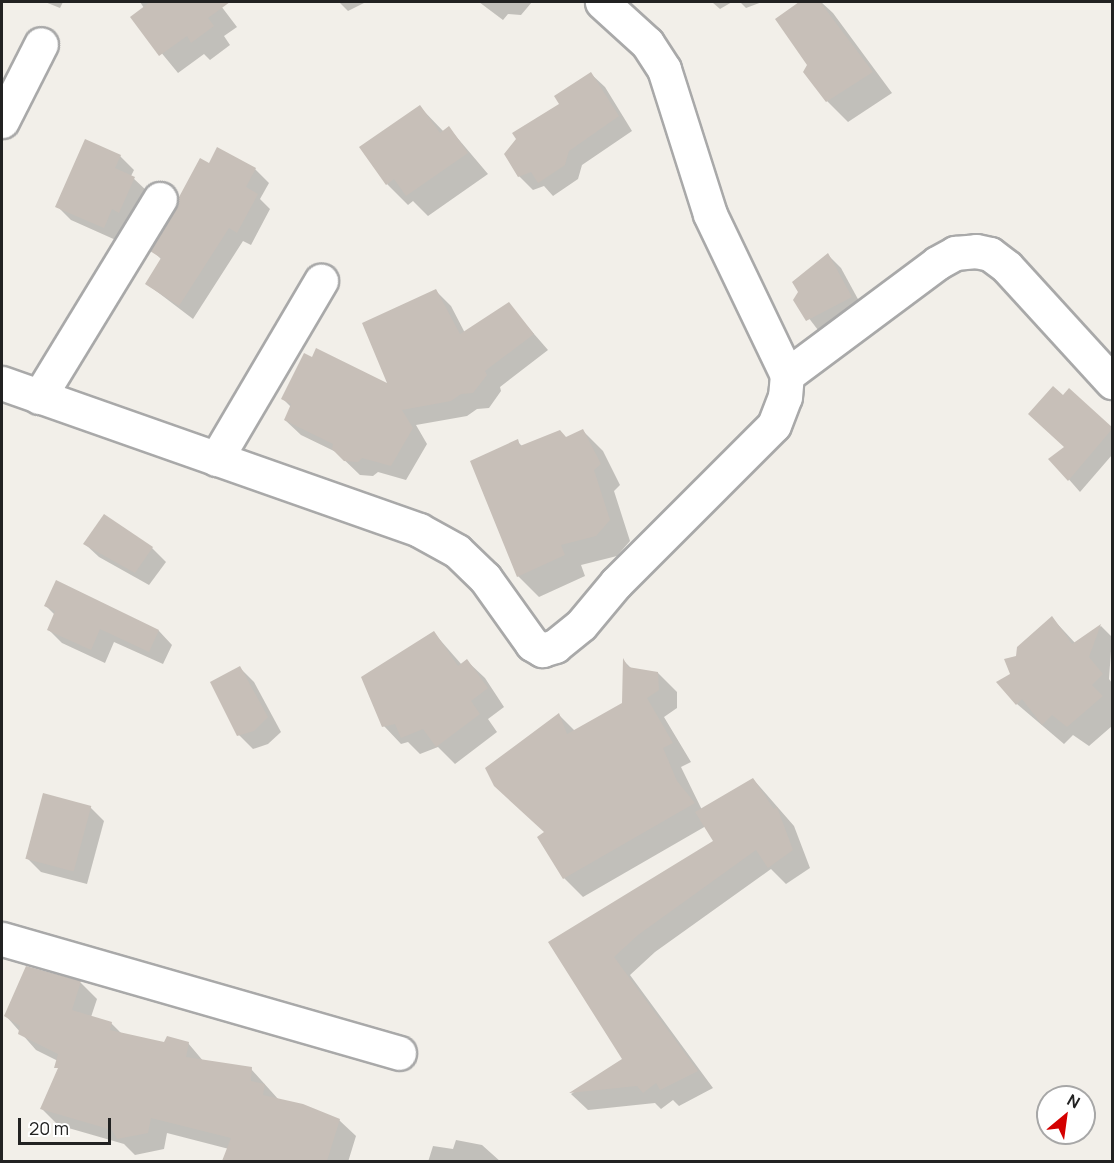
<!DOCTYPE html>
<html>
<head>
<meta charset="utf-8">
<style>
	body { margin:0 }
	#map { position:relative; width:1114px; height:1163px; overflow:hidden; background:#f2efe9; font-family:Manrope,sans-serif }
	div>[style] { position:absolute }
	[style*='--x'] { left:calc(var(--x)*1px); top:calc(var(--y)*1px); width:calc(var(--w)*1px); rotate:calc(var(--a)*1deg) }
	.shadow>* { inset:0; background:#0003 }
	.building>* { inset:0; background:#c7bfb8; transform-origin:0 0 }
	.roads { filter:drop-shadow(2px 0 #a9a9a9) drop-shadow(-2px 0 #a9a9a9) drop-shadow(0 2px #a9a9a9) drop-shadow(0 -2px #a9a9a9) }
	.minor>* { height:33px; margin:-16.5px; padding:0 16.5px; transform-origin:16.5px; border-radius:16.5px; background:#fff }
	span { translate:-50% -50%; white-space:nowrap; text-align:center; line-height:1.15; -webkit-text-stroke:4.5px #fff; paint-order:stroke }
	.frame { position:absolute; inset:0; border:3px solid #222; pointer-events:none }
	.north { position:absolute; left:1036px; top:1085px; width:60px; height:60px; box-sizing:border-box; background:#fff; border:2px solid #a7a7a7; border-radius:50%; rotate:29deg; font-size:16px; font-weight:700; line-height:24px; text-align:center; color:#222 }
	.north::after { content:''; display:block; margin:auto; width:21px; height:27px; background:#d40000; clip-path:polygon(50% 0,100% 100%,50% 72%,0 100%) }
	.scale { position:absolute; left:18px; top:1118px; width:93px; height:27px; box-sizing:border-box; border:3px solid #222; border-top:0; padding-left:8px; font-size:18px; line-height:21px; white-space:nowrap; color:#222; -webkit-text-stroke:4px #fff; paint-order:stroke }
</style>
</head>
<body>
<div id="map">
	<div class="shadow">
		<i style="clip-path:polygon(45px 2px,63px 2px,60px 8px)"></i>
		<i style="clip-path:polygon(140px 2px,218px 2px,237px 27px,224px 36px,230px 45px,210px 60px,204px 54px,178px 73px,132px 17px,144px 8px)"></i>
		<i style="clip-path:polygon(339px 2px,366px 2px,348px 11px)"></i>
		<i style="clip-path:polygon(479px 2px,532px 2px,521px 15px,508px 14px,503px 20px)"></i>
		<i style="clip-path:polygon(712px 2px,732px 2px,720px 9px)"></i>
		<i style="clip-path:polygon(740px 2px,762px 2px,746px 8px)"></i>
		<i style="clip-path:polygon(801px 2px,821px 2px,833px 13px,892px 93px,848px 122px,827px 101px,809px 65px,777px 20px)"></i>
		<i style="clip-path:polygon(591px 74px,605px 87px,632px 131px,582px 165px,578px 179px,553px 196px,544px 186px,533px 190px,519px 176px,518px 139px,561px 104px)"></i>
		<i style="clip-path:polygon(420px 107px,444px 132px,449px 128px,488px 174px,428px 216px,413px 201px,408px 205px,387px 184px)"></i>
		<i style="clip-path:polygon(120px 156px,134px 170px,131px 176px,148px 192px,133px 226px,126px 222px,118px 241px,71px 220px,57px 206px)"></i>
		<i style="clip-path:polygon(209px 165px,255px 169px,269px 183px,260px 199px,270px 209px,251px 245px,243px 241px,193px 319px,147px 284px,162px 260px,152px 250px)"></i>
		<i style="clip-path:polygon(828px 255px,841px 268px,865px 312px,821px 334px,795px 300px)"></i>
		<i style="clip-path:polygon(436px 291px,451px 306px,465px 333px,508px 304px,548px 350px,500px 387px,501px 391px,489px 408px,477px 409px,467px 416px,416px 425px,427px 444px,406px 480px,378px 472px,373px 476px,360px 475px,336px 452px,301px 435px,285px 420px,291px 407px,283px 399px,390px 386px)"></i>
		<i style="clip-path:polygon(1069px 390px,1112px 430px,1112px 455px,1080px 492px,1051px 459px,1065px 447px,1064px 397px)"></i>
		<i style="clip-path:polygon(583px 431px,603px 451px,620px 485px,614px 491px,630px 541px,617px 556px,581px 565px,585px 576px,539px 597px,518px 576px,517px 441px,523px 447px,566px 438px)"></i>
		<i style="clip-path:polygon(85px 544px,152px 548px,166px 562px,149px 585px,99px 557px)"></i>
		<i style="clip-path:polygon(46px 606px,159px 631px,172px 645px,163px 664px,114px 642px,105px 663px,62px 643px,48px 629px,55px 615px)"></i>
		<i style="clip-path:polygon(1052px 618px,1076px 644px,1101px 626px,1112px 637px,1109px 679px,1112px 683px,1112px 726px,1089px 746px,1073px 735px,1064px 744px,1017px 704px,1012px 674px,1017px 657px)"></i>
		<i style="clip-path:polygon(434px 633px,462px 665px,467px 661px,485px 678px,504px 707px,488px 719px,497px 732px,455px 764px,438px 747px,420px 754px,408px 742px,401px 744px,384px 726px)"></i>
		<i style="clip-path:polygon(625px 662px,632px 669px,658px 673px,677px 692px,677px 708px,664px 717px,691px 762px,681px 767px,702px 810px,753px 779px,794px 826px,810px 868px,786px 884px,771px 869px,655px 952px,630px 975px,713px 1088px,679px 1106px,673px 1100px,661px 1109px,655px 1103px,588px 1110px,571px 1094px,624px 1059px,551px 943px,715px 841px,706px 826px,583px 897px,564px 878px,546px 833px,559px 715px,575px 731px,624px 704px)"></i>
		<i style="clip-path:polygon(240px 668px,254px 682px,281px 732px,268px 744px,253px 749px,239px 735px)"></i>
		<i style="clip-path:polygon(90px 807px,104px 821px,87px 884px,41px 872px,27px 858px)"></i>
		<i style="clip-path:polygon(27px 967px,81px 983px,97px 999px,91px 1017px,111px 1023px,123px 1035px,164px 1043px,188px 1043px,204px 1062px,251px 1069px,279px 1100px,339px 1120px,356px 1136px,348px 1162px,223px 1162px,229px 1149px,167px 1133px,164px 1149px,135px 1155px,124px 1144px,58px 1125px,42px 1109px,59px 1070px,58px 1061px,36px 1050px,6px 1016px)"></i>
		<i style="clip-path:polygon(456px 1140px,482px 1145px,501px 1162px,428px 1162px,433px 1146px,453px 1149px)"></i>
	</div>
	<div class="building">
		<i style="clip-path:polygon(150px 2px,230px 2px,208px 18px,214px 26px,191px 43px,187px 36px,159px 56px,130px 17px)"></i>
		<i style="clip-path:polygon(799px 2px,820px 2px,873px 72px,826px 102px,803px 72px,807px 65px,775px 19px)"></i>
		<i style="clip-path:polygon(591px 72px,619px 116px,569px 151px,565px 165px,538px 183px,531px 172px,518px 177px,504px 154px,516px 139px,512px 133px,559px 104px,554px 96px)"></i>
		<i style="clip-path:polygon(420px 105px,440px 133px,449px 126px,468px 153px,406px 196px,394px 179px,386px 185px,359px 147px)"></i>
		<i style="clip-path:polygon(85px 139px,121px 155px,115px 168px,135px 177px,119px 213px,112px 209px,104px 228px,55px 207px)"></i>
		<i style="clip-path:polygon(217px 147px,256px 168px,246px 187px,258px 194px,237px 233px,229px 228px,179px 306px,145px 284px,161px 258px,150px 251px,200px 158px,209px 163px)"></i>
		<i style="clip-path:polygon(828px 253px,852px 297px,806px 321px,793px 300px,798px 292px,792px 282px)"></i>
		<i style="clip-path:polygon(436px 289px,460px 334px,509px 302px,534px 334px,485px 371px,487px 375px,473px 393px,461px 394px,451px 401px,402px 410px,413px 428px,391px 466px,362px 458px,358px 462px,344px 461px,332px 449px,333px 444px,284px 420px,291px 404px,281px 399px,304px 353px,312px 357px,316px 348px,387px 383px,362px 323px)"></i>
		<i style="clip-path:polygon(1053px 386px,1063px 395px,1069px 388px,1113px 428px,1068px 481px,1048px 459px,1064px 447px,1028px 414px)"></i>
		<i style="clip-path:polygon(583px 429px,601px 464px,594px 470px,610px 520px,596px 536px,561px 545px,565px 555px,517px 577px,470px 461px,518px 439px,520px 446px,560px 430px,566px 437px)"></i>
		<i style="clip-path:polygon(104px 514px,153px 547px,135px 573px,83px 544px)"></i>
		<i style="clip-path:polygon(56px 580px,159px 630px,149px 652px,100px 629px,91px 650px,47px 630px,55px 611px,44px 606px)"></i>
		<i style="clip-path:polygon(1052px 616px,1072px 644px,1101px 624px,1089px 657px,1103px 674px,1092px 685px,1103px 696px,1067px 727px,1052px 715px,1042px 725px,1022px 699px,1016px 705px,996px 682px,1010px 674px,1004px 659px,1016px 656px,1017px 647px)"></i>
		<i style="clip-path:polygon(434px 631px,458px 666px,467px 659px,488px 688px,471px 701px,480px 714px,436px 747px,423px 729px,401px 738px,395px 724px,382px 727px,361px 677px)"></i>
		<i style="clip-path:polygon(623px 658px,628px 667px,658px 672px,659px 690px,647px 698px,673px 743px,663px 748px,677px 781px,695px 803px,563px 879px,537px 837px,544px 832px,494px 786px,485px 768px,559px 713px,567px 734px,622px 703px)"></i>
		<i style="clip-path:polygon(240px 666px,268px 717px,254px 731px,237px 736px,210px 682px)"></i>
		<i style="clip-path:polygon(753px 778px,774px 809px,777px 807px,793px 850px,768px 868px,756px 850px,638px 935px,614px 957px,698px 1071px,660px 1090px,656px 1083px,643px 1093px,637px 1086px,569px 1093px,622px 1059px,548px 942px,713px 841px,695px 812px)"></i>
		<i style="left:43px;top:793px;width:50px;height:68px;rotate:15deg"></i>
		<i style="clip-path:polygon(26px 966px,81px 981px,72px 1010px,112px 1022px,110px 1030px,164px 1042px,167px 1036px,189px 1042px,186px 1057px,252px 1067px,251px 1081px,265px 1084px,263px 1095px,303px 1104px,340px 1119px,327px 1161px,222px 1161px,231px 1138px,151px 1118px,148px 1133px,117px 1139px,112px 1130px,40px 1109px,58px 1068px,54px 1068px,58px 1054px,18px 1034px,20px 1026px,4px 1016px)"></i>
	</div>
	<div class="roads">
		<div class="minor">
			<i style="--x:2;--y:121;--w:86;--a:-63.1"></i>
			<i style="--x:787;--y:375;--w:187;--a:-36.7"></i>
			<i style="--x:937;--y:263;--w:21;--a:-29"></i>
			<i style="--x:955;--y:253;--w:21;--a:-5"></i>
			<i style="--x:976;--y:251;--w:14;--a:12"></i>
			<i style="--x:990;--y:254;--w:21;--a:37"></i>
			<i style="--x:1007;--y:267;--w:156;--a:47.6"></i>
			<i style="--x:2;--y:383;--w:442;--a:19.4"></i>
			<i style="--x:419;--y:530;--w:43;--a:28.9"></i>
			<i style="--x:457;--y:551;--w:39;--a:44"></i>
			<i style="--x:485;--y:578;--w:81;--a:54.5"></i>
			<i style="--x:532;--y:644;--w:12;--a:31"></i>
			<i style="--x:542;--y:650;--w:14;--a:-17"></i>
			<i style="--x:555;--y:646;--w:33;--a:-39"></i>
			<i style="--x:581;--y:625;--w:55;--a:-50.2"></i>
			<i style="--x:616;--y:583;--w:223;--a:-45"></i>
			<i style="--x:774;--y:425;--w:30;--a:-69"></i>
			<i style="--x:785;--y:397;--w:22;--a:-85"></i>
			<i style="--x:787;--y:375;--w:178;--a:-115.6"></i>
			<i style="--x:710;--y:214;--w:152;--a:-107.6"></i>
			<i style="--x:664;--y:69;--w:31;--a:-123"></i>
			<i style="--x:647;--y:43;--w:61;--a:-137.7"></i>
			<i style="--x:39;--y:397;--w:232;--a:-58.6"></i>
			<i style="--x:216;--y:459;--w:207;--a:-59.5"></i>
			<i style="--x:2;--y:939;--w:413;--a:16"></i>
		</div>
	</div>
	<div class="frame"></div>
	<div class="north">N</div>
	<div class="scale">20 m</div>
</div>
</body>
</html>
